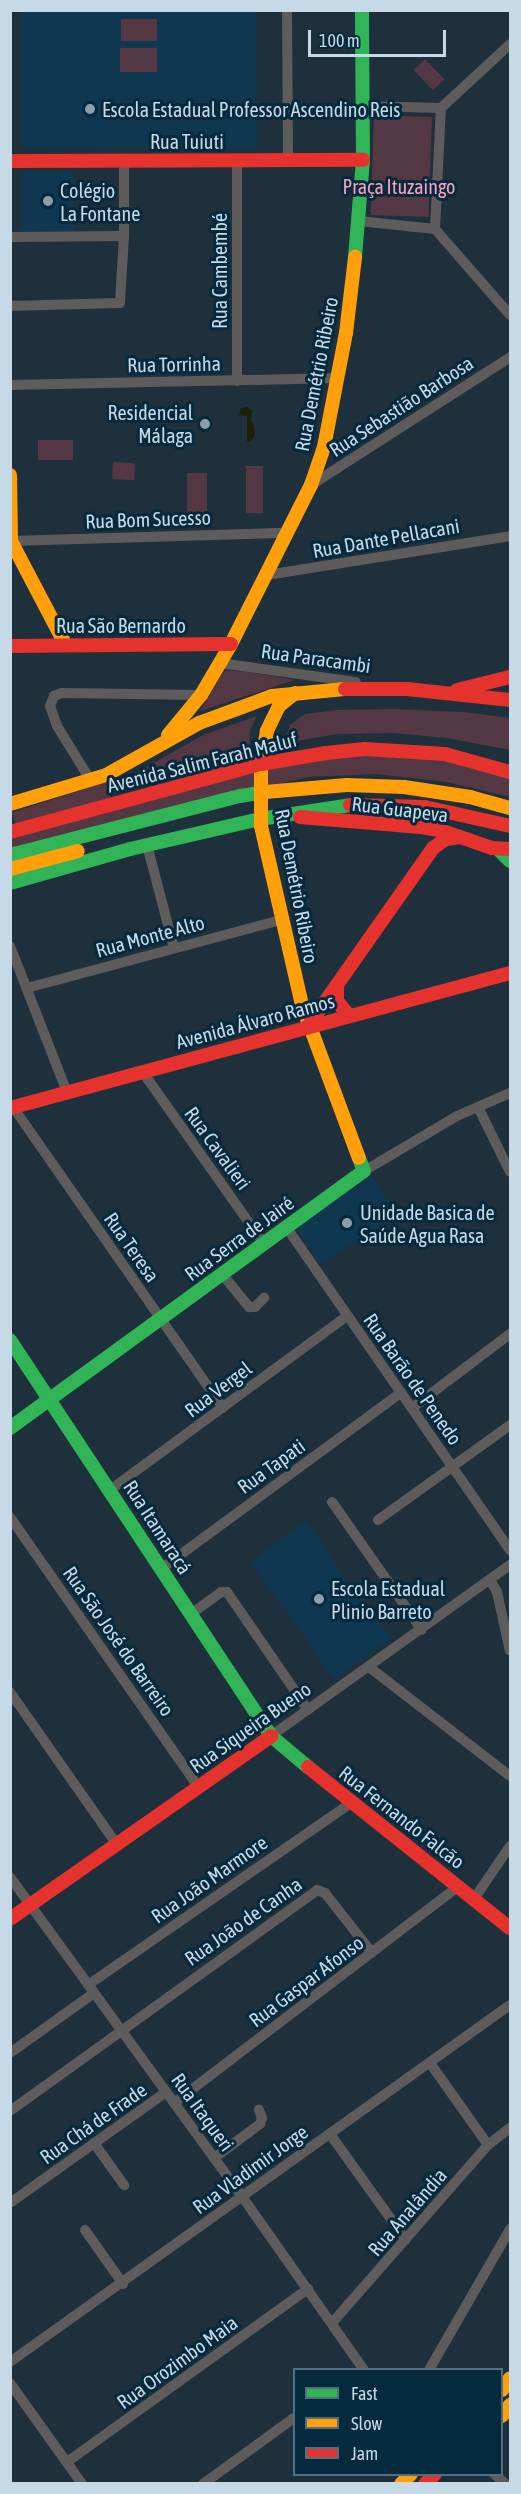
<!DOCTYPE html>
<html>
<head>
<meta charset="utf-8">
<style>
	body { margin:0 }
	#map { position:relative; width:521px; height:2494px; overflow:hidden; background:#1d303b; font-family:"Asap Condensed",sans-serif }
	div>[style] { position:absolute }
	[style*='--x'] { left:calc(var(--x)*1px); top:calc(var(--y)*1px); width:calc(var(--w)*1px); rotate:calc(var(--a)*1deg) }
	.built>* { inset:0; background:#0f3850; transform-origin:0 0 }
	.green>* { inset:0; background:#533743; transform-origin:0 0 }
	.water>* { inset:0; background:#1a2107 }
	.street>* { height:10px; margin:-5px; padding:0 5px; transform-origin:5px; border-radius:5px; background:#5e5c5a }
	.fast>* { height:14px; margin:-7px; padding:0 7px; transform-origin:7px; border-radius:7px; background:#30b455 }
	.slow>* { height:14px; margin:-7px; padding:0 7px; transform-origin:7px; border-radius:7px; background:#ff9f0a }
	.jam>* { height:14px; margin:-7px; padding:0 7px; transform-origin:7px; border-radius:7px; background:#e5322d }
	.dots>* { width:16px; height:16px; translate:-50% -50%; box-sizing:border-box; border:3px solid #05293d; border-radius:50% }
	span { translate:-50% -50%; white-space:nowrap; text-align:center; line-height:1.15; -webkit-text-stroke:6px #05293d; paint-order:stroke }
	.poi-label { font-size:20px; color:#c6d9e7 }
	.left { translate:0 -50%; text-align:left }
	.right { translate:-100% -50%; text-align:right }
	.street-label { font-size:20px; color:#c6d9e7 }
	.park-label { font-size:20px; color:#f9a0bd }
	.frame { position:absolute; inset:0; border:12px solid #c6d9e7; pointer-events:none }
	.legend { position:absolute; left:293px; top:2368px; width:210px; height:108px; box-sizing:border-box; background:#05293d; border:2px solid #526f81; margin:0; padding:8px 10px; list-style:none; font-size:18px; color:#c6d9e7 }
	.legend li { display:flex; align-items:center; gap:12px; height:30px }
	.legend b { width:30px; border:2px solid #526f81 }
	.scale { position:absolute; left:308px; top:30px; width:138px; height:27px; box-sizing:border-box; border:3px solid #c6d9e7; border-top:0; padding-left:8px; font-size:18px; line-height:21px; white-space:nowrap; color:#c6d9e7; -webkit-text-stroke:4px #05293d; paint-order:stroke }
</style>
</head>
<body>
<div id="map">
	<div class="built">
		<i style="clip-path:polygon(256px 11px,257px 149px,26px 148px,20px 144px,20px 12px)"></i>
		<i style="left:21px;top:172px;width:53px;height:59px"></i>
		<i style="left:372px;top:1176px;width:46px;height:92px;rotate:57deg"></i>
		<i style="clip-path:polygon(306px 1520px,351px 1588px,392px 1638px,334px 1679px,251px 1562px)"></i>
	</div>
	<div class="green">
		<i style="left:157px;top:19px;width:22px;height:36px;rotate:90deg"></i>
		<i style="left:120px;top:48px;width:37px;height:24px"></i>
		<i style="left:425px;top:59px;width:28px;height:16px;rotate:46deg"></i>
		<i style="left:374px;top:115px;width:58px;height:100px;rotate:2deg"></i>
		<i style="clip-path:polygon(455px 369px,460px 376px,433px 394px,427px 383px)"></i>
		<i style="left:38px;top:440px;width:35px;height:20px"></i>
		<i style="left:113px;top:462px;width:22px;height:17px;rotate:3deg"></i>
		<i style="left:246px;top:466px;width:17px;height:47px"></i>
		<i style="left:187px;top:473px;width:20px;height:45px"></i>
		<i style="clip-path:polygon(227px 670px,248px 672px,295px 680px,200px 711px,222px 674px)"></i>
		<i style="clip-path:polygon(392px 709px,464px 712px,510px 718px,510px 750px,447px 738px,394px 733px,338px 734px,284px 743px,290px 725px,305px 714px,337px 710px)"></i>
		<i style="clip-path:polygon(257px 716px,250px 730px,249px 754px,116px 789px,131px 776px,203px 735px)"></i>
		<i style="clip-path:polygon(356px 755px,433px 757px,510px 778px,510px 797px,446px 782px,376px 774px,308px 777px,11px 849px,11px 837px,284px 765px)"></i>
		<i style="left:106px;top:782px;width:16px;height:99px;rotate:72deg"></i>
	</div>
	<div class="water">
		<i style="clip-path:polygon(247px 407px,252px 410px,251px 421px,254px 425px,255px 435px,250px 442px,247px 441px,247px 416px,239px 415px,241px 408px)"></i>
	</div>
	<div class="street">
		<i style="--x:287;--y:10;--w:151;--a:89.6"></i>
		<i style="--x:441;--y:108;--w:94;--a:-42.8"></i>
		<i style="--x:359;--y:221;--w:76;--a:6"></i>
		<i style="--x:435;--y:229;--w:121;--a:-87.2"></i>
		<i style="--x:441;--y:108;--w:78;--a:-178.5"></i>
		<i style="--x:435;--y:229;--w:114;--a:48.9"></i>
		<i style="--x:10;--y:237;--w:114;--a:-0.5"></i>
		<i style="--x:10;--y:306;--w:110;--a:-1.6"></i>
		<i style="--x:120;--y:303;--w:67;--a:-86.6"></i>
		<i style="--x:124;--y:236;--w:76;--a:-90"></i>
		<i style="--x:237;--y:381;--w:221;--a:-90"></i>
		<i style="--x:10;--y:385;--w:329;--a:-1.2"></i>
		<i style="--x:311;--y:485;--w:237;--a:-32.7"></i>
		<i style="--x:10;--y:541;--w:277;--a:-1.7"></i>
		<i style="--x:267;--y:575;--w:246;--a:-9.1"></i>
		<i style="--x:220;--y:663;--w:137;--a:8"></i>
		<i style="--x:91;--y:781;--w:65;--a:-121.7"></i>
		<i style="--x:57;--y:726;--w:21;--a:-109"></i>
		<i style="--x:50;--y:706;--w:11;--a:-68"></i>
		<i style="--x:54;--y:696;--w:9;--a:-21"></i>
		<i style="--x:62;--y:693;--w:139;--a:0.8"></i>
		<i style="--x:147;--y:845;--w:106;--a:75.3"></i>
		<i style="--x:10;--y:946;--w:157;--a:68.7"></i>
		<i style="--x:27;--y:988;--w:263;--a:-15"></i>
		<i style="--x:142;--y:1071;--w:212;--a:54.8"></i>
		<i style="--x:13;--y:1107;--w:367;--a:55.1"></i>
		<i style="--x:478;--y:1107;--w:72;--a:63.8"></i>
		<i style="--x:364;--y:1171;--w:108;--a:-30.6"></i>
		<i style="--x:457;--y:1116;--w:58;--a:-23.5"></i>
		<i style="--x:287;--y:1228;--w:392;--a:55.3"></i>
		<i style="--x:222;--y:1274;--w:43;--a:50.7"></i>
		<i style="--x:249;--y:1307;--w:6;--a:0"></i>
		<i style="--x:255;--y:1307;--w:13;--a:-45"></i>
		<i style="--x:412;--y:1408;--w:123;--a:-37.1"></i>
		<i style="--x:110;--y:1490;--w:294;--a:-36.3"></i>
		<i style="--x:332;--y:1502;--w:156;--a:54.9"></i>
		<i style="--x:10;--y:1517;--w:328;--a:55.1"></i>
		<i style="--x:378;--y:1520;--w:163;--a:-35.7"></i>
		<i style="--x:161;--y:1569;--w:298;--a:-36.3"></i>
		<i style="--x:490;--y:1580;--w:14;--a:60"></i>
		<i style="--x:497;--y:1592;--w:60;--a:77.6"></i>
		<i style="--x:191;--y:1614;--w:37;--a:-36"></i>
		<i style="--x:221;--y:1592;--w:6;--a:0"></i>
		<i style="--x:227;--y:1592;--w:143;--a:55.5"></i>
		<i style="--x:369;--y:1667;--w:178;--a:37.7"></i>
		<i style="--x:10;--y:1692;--w:187;--a:55"></i>
		<i style="--x:271;--y:1736;--w:294;--a:-35.6"></i>
		<i style="--x:10;--y:1877;--w:393;--a:54"></i>
		<i style="--x:241;--y:2195;--w:214;--a:54.9"></i>
		<i style="--x:474;--y:1899;--w:64;--a:-55.8"></i>
		<i style="--x:88;--y:1985;--w:320;--a:-34.7"></i>
		<i style="--x:10;--y:2053;--w:103;--a:-35.5"></i>
		<i style="--x:430;--y:2063;--w:100;--a:54.7"></i>
		<i style="--x:174;--y:2103;--w:358;--a:-37.3"></i>
		<i style="--x:10;--y:2111;--w:378;--a:-35.7"></i>
		<i style="--x:317;--y:1890;--w:9;--a:21"></i>
		<i style="--x:325;--y:1893;--w:76;--a:51.9"></i>
		<i style="--x:330;--y:2134;--w:130;--a:54.4"></i>
		<i style="--x:94;--y:2143;--w:52;--a:54.5"></i>
		<i style="--x:214;--y:2158;--w:57;--a:-36.5"></i>
		<i style="--x:260;--y:2124;--w:6;--a:-72"></i>
		<i style="--x:262;--y:2118;--w:9;--a:-111"></i>
		<i style="--x:10;--y:2203;--w:191;--a:-35.4"></i>
		<i style="--x:85;--y:2230;--w:66;--a:54.9"></i>
		<i style="--x:332;--y:2323;--w:237;--a:-48.8"></i>
		<i style="--x:488;--y:2145;--w:28;--a:-38"></i>
		<i style="--x:10;--y:2362;--w:614;--a:-35.53"></i>
		<i style="--x:429;--y:2370;--w:163;--a:-60.1"></i>
		<i style="--x:10;--y:2383;--w:124;--a:54.5"></i>
		<i style="--x:67;--y:2462;--w:297;--a:-35.7"></i>
		<i style="--x:494;--y:2474;--w:16;--a:40"></i>
		<i style="--x:203;--y:2484;--w:112;--a:-36"></i>
	</div>
	<div class="fast">
		<i style="--x:355;--y:257;--w:97;--a:-85.3"></i>
		<i style="--x:363;--y:160;--w:150;--a:-90.4"></i>
		<i style="--x:498;--y:849;--w:17;--a:45"></i>
		<i style="--x:10;--y:855;--w:237;--a:-14.4"></i>
		<i style="--x:240;--y:796;--w:25;--a:-9"></i>
		<i style="--x:10;--y:883;--w:125;--a:-15.8"></i>
		<i style="--x:130;--y:849;--w:133;--a:-13"></i>
		<i style="--x:260;--y:819;--w:91;--a:-8.8"></i>
		<i style="--x:10;--y:1340;--w:474;--a:56.6"></i>
		<i style="--x:271;--y:1736;--w:48;--a:40"></i>
		<i style="--x:10;--y:1428;--w:437;--a:-36"></i>
		<i style="--x:364;--y:1171;--w:14;--a:-111"></i>
	</div>
	<div class="slow">
		<i style="--x:10;--y:475;--w:66;--a:89.1"></i>
		<i style="--x:11;--y:541;--w:116;--a:62.3"></i>
		<i style="--x:295;--y:693;--w:21;--a:141"></i>
		<i style="--x:279;--y:706;--w:28;--a:116"></i>
		<i style="--x:267;--y:731;--w:34;--a:100"></i>
		<i style="--x:261;--y:764;--w:62;--a:90"></i>
		<i style="--x:261;--y:826;--w:184;--a:77.1"></i>
		<i style="--x:302;--y:1005;--w:163;--a:69.6"></i>
		<i style="--x:168;--y:735;--w:52;--a:-50.5"></i>
		<i style="--x:201;--y:695;--w:59;--a:-59.5"></i>
		<i style="--x:231;--y:644;--w:178;--a:-63.3"></i>
		<i style="--x:311;--y:485;--w:40;--a:-71.1"></i>
		<i style="--x:324;--y:447;--w:116;--a:-79.1"></i>
		<i style="--x:346;--y:333;--w:77;--a:-83.2"></i>
		<i style="--x:265;--y:792;--w:82;--a:-4.9"></i>
		<i style="--x:347;--y:785;--w:57;--a:2"></i>
		<i style="--x:404;--y:787;--w:67;--a:8.6"></i>
		<i style="--x:470;--y:797;--w:41;--a:15.4"></i>
		<i style="--x:10;--y:804;--w:100;--a:-16.8"></i>
		<i style="--x:106;--y:775;--w:107;--a:-29.2"></i>
		<i style="--x:199;--y:723;--w:78;--a:-20.3"></i>
		<i style="--x:272;--y:696;--w:73;--a:-5.5"></i>
		<i style="--x:10;--y:869;--w:70;--a:-14.8"></i>
		<i style="--x:502;--y:2390;--w:14;--a:-56"></i>
		<i style="--x:502;--y:2416;--w:14;--a:-54"></i>
		<i style="--x:401;--y:2484;--w:14;--a:-45"></i>
	</div>
	<div class="jam">
		<i style="--x:10;--y:161;--w:353;--a:-0.2"></i>
		<i style="--x:10;--y:646;--w:221;--a:-0.5"></i>
		<i style="--x:345;--y:689;--w:62;--a:0"></i>
		<i style="--x:407;--y:689;--w:104;--a:6.1"></i>
		<i style="--x:457;--y:690;--w:55;--a:-13.8"></i>
		<i style="--x:350;--y:805;--w:75;--a:1.5"></i>
		<i style="--x:425;--y:807;--w:87;--a:12.6"></i>
		<i style="--x:300;--y:817;--w:121;--a:4.7"></i>
		<i style="--x:421;--y:827;--w:22;--a:10"></i>
		<i style="--x:443;--y:831;--w:52;--a:19.1"></i>
		<i style="--x:492;--y:848;--w:18;--a:3"></i>
		<i style="--x:10;--y:832;--w:260;--a:-15.2"></i>
		<i style="--x:261;--y:764;--w:66;--a:-9.6"></i>
		<i style="--x:326;--y:753;--w:39;--a:-6"></i>
		<i style="--x:365;--y:749;--w:80;--a:3.6"></i>
		<i style="--x:445;--y:754;--w:67;--a:15.5"></i>
		<i style="--x:337;--y:985;--w:16;--a:90"></i>
		<i style="--x:337;--y:1001;--w:19;--a:51"></i>
		<i style="--x:308;--y:1026;--w:218;--a:-54.9"></i>
		<i style="--x:433;--y:848;--w:16;--a:-35"></i>
		<i style="--x:446;--y:839;--w:14;--a:-8"></i>
		<i style="--x:10;--y:1108;--w:518;--a:-15.11"></i>
		<i style="--x:308;--y:1767;--w:258;--a:38.6"></i>
		<i style="--x:10;--y:1919;--w:319;--a:-35"></i>
		<i style="--x:425;--y:2484;--w:14;--a:-45"></i>
	</div>
	<div class="dots">
		<i style="left:90px;top:109px;background:#8b9eab"></i>
		<i style="left:48px;top:201px;background:#8b9eab"></i>
		<i style="left:205px;top:424px;background:#8b9eab"></i>
		<i style="left:347px;top:1223px;background:#8b9eab"></i>
		<i style="left:319px;top:1599px;background:#8b9eab"></i>
	</div>
	<div class="poi-label">
		<span class="left" style="left:102px;top:109px">Escola Estadual Professor Ascendino Reis</span>
		<span class="left" style="left:60px;top:202px">Colégio<br>La Fontane</span>
		<span class="right" style="left:193px;top:424px">Residencial<br>Málaga</span>
		<span class="left" style="left:360px;top:1224px">Unidade Basica de<br>Saúde Agua Rasa</span>
		<span class="left" style="left:331px;top:1600px">Escola Estadual<br>Plinio Barreto</span>
	</div>
	<div class="street-label">
		<span style="left:187px;top:141px">Rua Tuiuti</span>
		<span style="left:219px;top:271px;rotate:-90deg">Rua Cambembé</span>
		<span style="left:174px;top:364px;rotate:-1deg">Rua Torrinha</span>
		<span style="left:316px;top:374px;rotate:-79deg">Rua Demétrio Ribeiro</span>
		<span style="left:401px;top:406px;rotate:-33deg">Rua Sebastião Barbosa</span>
		<span style="left:148px;top:519px;rotate:-2deg">Rua Bom Sucesso</span>
		<span style="left:386px;top:538px;rotate:-10deg">Rua Dante Pellacani</span>
		<span style="left:121px;top:625px">Rua São Bernardo</span>
		<span style="left:316px;top:658px;rotate:8deg">Rua Paracambi</span>
		<span style="left:202px;top:762px;rotate:-14deg">Avenida Salim Farah Maluf</span>
		<span style="left:400px;top:809px;rotate:7deg">Rua Guapeva</span>
		<span style="left:297px;top:886px;rotate:79deg">Rua Demétrio Ribeiro</span>
		<span style="left:150px;top:936px;rotate:-15deg">Rua Monte Alto</span>
		<span style="left:255px;top:1021px;rotate:-15deg">Avenida Álvaro Ramos</span>
		<span style="left:218px;top:1148px;rotate:54deg">Rua Cavalieri</span>
		<span style="left:239px;top:1238px;rotate:-36deg">Rua Serra de Jairé</span>
		<span style="left:132px;top:1247px;rotate:55deg">Rua Teresa</span>
		<span style="left:413px;top:1379px;rotate:55deg">Rua Barão de Penedo</span>
		<span style="left:218px;top:1389px;rotate:-37deg">Rua Vergel</span>
		<span style="left:271px;top:1466px;rotate:-36deg">Rua Tapati</span>
		<span style="left:158px;top:1527px;rotate:57deg">Rua Itamaracá</span>
		<span style="left:119px;top:1641px;rotate:55deg">Rua São José do Barreiro</span>
		<span style="left:250px;top:1727px;rotate:-35deg">Rua Siqueira Bueno</span>
		<span style="left:402px;top:1817px;rotate:38deg">Rua Fernando Falcão</span>
		<span style="left:209px;top:1879px;rotate:-35deg">Rua João Marmore</span>
		<span style="left:243px;top:1921px;rotate:-35deg">Rua João de Canha</span>
		<span style="left:306px;top:1981px;rotate:-37deg">Rua Gaspar Afonso</span>
		<span style="left:203px;top:2112px;rotate:54deg">Rua Itaqueri</span>
		<span style="left:93px;top:2123px;rotate:-35deg">Rua Chá de Frade</span>
		<span style="left:250px;top:2169px;rotate:-36deg">Rua Vladimir Jorge</span>
		<span style="left:407px;top:2212px;rotate:-49deg">Rua Analândia</span>
		<span style="left:177px;top:2362px;rotate:-36deg">Rua Orozimbo Maia</span>
	</div>
	<div class="park-label">
		<span style="left:399px;top:186px">Praça Ituzaingo</span>
	</div>
	<div class="frame"></div>
	<ul class="legend">
	<li><b style="height:8px;background:#30b455"></b>Fast</li>
	<li><b style="height:8px;background:#ff9f0a"></b>Slow</li>
	<li><b style="height:8px;background:#e5322d"></b>Jam</li>
	</ul>
	<div class="scale">100 m</div>
</div>
</body>
</html>
